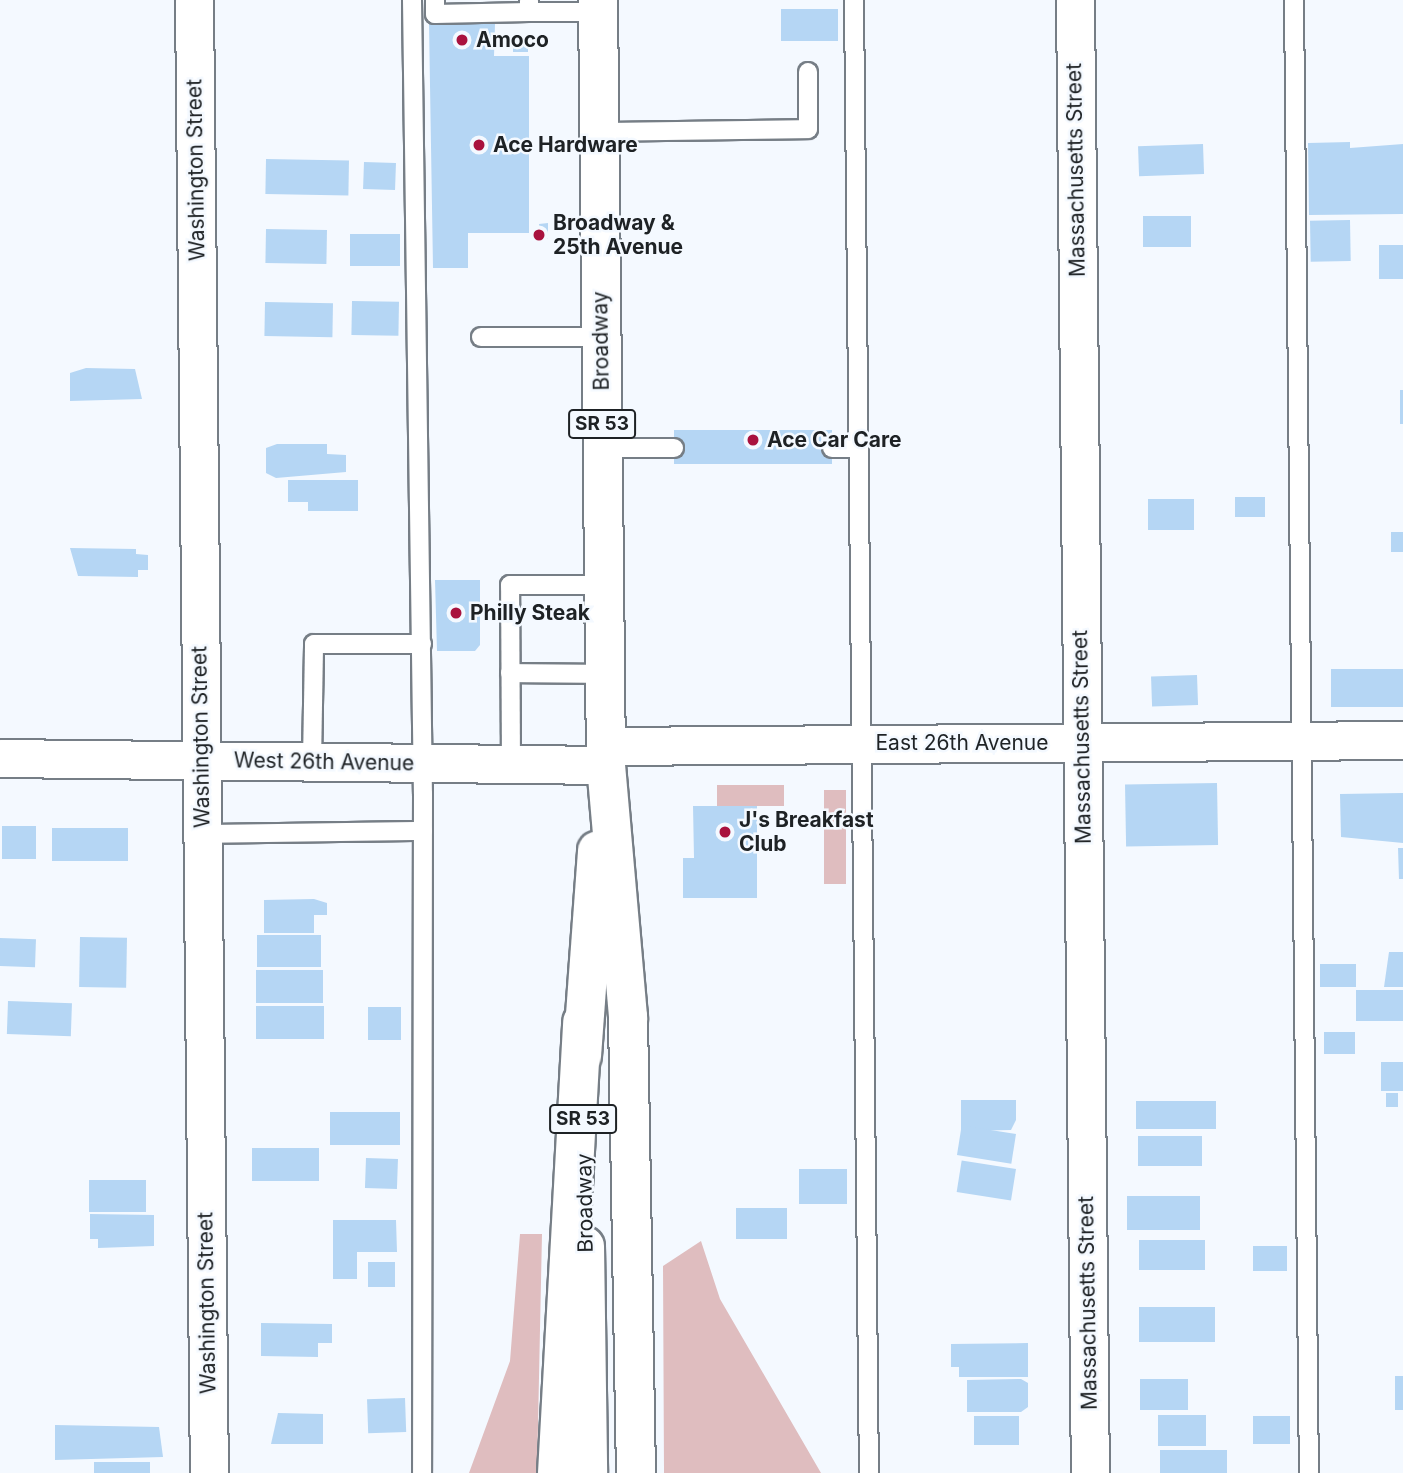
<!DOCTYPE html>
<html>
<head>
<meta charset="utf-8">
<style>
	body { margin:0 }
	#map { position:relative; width:1403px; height:1473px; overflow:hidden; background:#f4f9ff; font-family:Inter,sans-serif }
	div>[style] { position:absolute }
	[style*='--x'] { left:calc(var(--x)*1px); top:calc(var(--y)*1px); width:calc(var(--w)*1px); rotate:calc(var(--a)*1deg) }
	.green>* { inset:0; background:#dfbdbf; transform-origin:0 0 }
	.building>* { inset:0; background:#b5d6f4; transform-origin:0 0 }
	.roads { filter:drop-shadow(2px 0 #767e86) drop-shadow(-2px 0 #767e86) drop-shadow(0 2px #767e86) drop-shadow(0 -2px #767e86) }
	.lane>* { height:18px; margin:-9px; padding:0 9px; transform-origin:9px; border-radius:9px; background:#fff }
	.street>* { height:37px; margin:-18.5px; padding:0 18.5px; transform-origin:18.5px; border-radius:18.5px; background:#fff }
	.primary>* { height:38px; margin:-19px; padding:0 19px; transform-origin:19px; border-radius:19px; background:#fff }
	.highway>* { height:38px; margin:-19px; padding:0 19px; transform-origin:19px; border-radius:19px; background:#fff }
	.dots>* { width:19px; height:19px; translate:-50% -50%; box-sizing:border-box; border:4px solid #f4f9ff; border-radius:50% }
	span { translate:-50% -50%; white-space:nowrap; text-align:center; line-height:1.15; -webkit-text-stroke:5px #f4f9ff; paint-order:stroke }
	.shield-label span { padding:2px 5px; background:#f4f9ff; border:2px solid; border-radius:5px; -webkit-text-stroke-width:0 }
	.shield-label { font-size:19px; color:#1e2225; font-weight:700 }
	.poi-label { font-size:21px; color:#1e2225; font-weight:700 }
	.left { translate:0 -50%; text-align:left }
	.street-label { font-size:21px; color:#1e2225 }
</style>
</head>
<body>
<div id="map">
	<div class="green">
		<i style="left:717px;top:785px;width:67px;height:21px"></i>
		<i style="left:824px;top:790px;width:22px;height:94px"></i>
		<i style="clip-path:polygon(520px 1234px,542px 1234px,537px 1473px,469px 1473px,510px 1361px)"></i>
		<i style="clip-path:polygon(701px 1241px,720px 1299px,821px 1473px,664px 1473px,663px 1266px)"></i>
	</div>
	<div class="building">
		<i style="left:781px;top:9px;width:57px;height:32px"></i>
		<i style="clip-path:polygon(429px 24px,495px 24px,494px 56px,529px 56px,529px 233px,468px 233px,468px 268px,433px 268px)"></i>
		<i style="left:513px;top:39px;width:15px;height:13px"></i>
		<i style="clip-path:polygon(1350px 142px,1350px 148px,1403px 144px,1403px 214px,1309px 215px,1308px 143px)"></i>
		<i style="left:1203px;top:144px;width:30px;height:65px;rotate:88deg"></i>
		<i style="left:266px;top:159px;width:83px;height:35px;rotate:1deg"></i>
		<i style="left:364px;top:162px;width:32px;height:27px;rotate:2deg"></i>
		<i style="left:1191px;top:216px;width:31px;height:48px;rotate:90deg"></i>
		<i style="left:1350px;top:220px;width:41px;height:40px;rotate:89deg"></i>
		<i style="clip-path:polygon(548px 223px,548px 239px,540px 239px,539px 224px)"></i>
		<i style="left:266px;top:229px;width:61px;height:34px;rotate:1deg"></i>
		<i style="left:350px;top:234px;width:50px;height:32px"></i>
		<i style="left:1379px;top:245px;width:24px;height:34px"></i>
		<i style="left:352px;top:301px;width:47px;height:34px;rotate:1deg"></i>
		<i style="left:265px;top:302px;width:68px;height:34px;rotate:1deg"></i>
		<i style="clip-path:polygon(86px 368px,135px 369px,142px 399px,70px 401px,70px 373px)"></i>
		<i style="left:1400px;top:390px;width:3px;height:34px"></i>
		<i style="left:832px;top:430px;width:34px;height:158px;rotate:90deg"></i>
		<i style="clip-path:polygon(277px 444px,327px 444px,327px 454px,346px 455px,346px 472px,276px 478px,266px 473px,266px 448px)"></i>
		<i style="clip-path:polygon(288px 480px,358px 480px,358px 511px,308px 511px,308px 502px,288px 502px)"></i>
		<i style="left:1235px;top:497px;width:30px;height:20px"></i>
		<i style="left:1148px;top:499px;width:46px;height:31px"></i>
		<i style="left:1391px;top:532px;width:12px;height:20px"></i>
		<i style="clip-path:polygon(70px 548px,136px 549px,136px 554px,148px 555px,148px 570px,138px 570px,138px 577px,78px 576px)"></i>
		<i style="clip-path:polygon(435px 580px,480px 580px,480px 645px,475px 651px,437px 651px)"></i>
		<i style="left:1403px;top:669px;width:38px;height:72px;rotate:90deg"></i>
		<i style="left:1197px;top:675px;width:30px;height:46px;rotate:88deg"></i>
		<i style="left:1217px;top:783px;width:62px;height:92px;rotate:89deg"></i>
		<i style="clip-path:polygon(1403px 793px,1403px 843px,1341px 837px,1340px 794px)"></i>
		<i style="clip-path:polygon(693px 806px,757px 806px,757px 898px,683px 898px,683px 858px,694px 858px)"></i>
		<i style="left:2px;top:826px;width:34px;height:33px"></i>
		<i style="left:52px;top:828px;width:76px;height:33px"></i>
		<i style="clip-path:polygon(1398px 848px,1403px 848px,1403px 879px,1399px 879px)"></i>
		<i style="clip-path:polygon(314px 899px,327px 903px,327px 915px,314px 915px,314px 933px,264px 933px,264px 900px)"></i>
		<i style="left:257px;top:935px;width:64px;height:32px"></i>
		<i style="left:80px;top:937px;width:47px;height:50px;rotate:1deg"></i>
		<i style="left:0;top:938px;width:36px;height:28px;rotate:2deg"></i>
		<i style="clip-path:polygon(1389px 952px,1403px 952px,1403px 987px,1384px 987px)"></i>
		<i style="left:1320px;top:964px;width:36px;height:23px"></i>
		<i style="left:256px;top:970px;width:67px;height:33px"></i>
		<i style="left:1403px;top:990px;width:31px;height:47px;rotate:90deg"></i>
		<i style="left:8px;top:1001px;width:64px;height:33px;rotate:2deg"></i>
		<i style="left:256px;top:1006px;width:68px;height:33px"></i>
		<i style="left:368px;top:1007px;width:33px;height:33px"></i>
		<i style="left:1324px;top:1032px;width:31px;height:22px"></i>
		<i style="left:1381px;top:1062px;width:22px;height:29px"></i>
		<i style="left:1386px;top:1093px;width:12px;height:14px"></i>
		<i style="clip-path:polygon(961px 1100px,1016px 1100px,1016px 1120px,1011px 1130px,961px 1131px)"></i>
		<i style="left:1136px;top:1101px;width:80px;height:28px"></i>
		<i style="left:330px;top:1112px;width:70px;height:33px"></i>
		<i style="left:1016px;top:1134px;width:30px;height:55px;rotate:99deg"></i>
		<i style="left:1138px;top:1136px;width:64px;height:30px"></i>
		<i style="left:252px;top:1148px;width:67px;height:33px"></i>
		<i style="left:366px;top:1158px;width:32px;height:30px;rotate:2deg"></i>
		<i style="left:847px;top:1169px;width:35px;height:48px;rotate:90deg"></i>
		<i style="left:1016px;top:1169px;width:32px;height:55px;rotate:99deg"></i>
		<i style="left:89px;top:1180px;width:57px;height:32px"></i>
		<i style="left:1200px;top:1196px;width:34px;height:73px;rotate:90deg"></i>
		<i style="left:736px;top:1208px;width:51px;height:31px"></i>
		<i style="clip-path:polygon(90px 1214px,154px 1215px,154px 1246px,98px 1248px,98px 1239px,90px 1239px)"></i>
		<i style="clip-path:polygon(333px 1220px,396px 1220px,397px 1252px,357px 1252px,357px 1279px,333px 1279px)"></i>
		<i style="left:1139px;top:1240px;width:66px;height:30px"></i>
		<i style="left:1253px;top:1246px;width:34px;height:25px"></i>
		<i style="left:368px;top:1262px;width:27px;height:25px"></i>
		<i style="left:1139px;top:1307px;width:76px;height:35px"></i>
		<i style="clip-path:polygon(261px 1323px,332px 1324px,332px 1343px,318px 1343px,318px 1357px,261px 1356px)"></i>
		<i style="clip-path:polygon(1028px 1343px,1028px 1377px,959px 1377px,959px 1367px,951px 1367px,951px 1344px)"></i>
		<i style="left:1395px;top:1376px;width:8px;height:34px"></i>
		<i style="clip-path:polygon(1021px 1379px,1028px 1383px,1028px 1407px,1021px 1412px,967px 1412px,967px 1380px)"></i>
		<i style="left:1188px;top:1379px;width:31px;height:48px;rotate:90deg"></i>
		<i style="left:405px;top:1398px;width:34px;height:38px;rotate:88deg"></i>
		<i style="clip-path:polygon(278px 1413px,323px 1414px,323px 1444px,271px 1444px)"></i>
		<i style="left:1158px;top:1415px;width:48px;height:31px"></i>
		<i style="left:974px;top:1416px;width:45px;height:29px"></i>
		<i style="left:1253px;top:1416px;width:37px;height:28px"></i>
		<i style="clip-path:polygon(55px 1425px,159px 1427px,163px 1457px,55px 1460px)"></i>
		<i style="left:1227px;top:1450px;width:23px;height:67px;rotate:90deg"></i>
		<i style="left:94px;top:1462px;width:56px;height:11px"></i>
	</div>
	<div class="roads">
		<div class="lane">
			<i style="--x:412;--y:0;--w:794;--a:89.21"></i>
			<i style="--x:423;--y:794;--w:679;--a:90.08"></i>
			<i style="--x:435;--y:0;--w:14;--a:90"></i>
			<i style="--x:435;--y:14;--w:94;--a:-1.2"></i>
			<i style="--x:854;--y:0;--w:1473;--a:89.42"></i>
			<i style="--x:1294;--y:0;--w:1473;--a:89.42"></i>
			<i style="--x:529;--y:1;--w:11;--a:90"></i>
			<i style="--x:529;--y:12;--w:69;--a:0"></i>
			<i style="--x:599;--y:132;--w:209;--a:-0.8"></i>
			<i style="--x:808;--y:129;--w:57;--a:-90"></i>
			<i style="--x:481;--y:337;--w:120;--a:0"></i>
			<i style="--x:603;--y:448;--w:71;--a:0"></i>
			<i style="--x:832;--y:448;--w:27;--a:0"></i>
			<i style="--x:510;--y:673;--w:95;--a:0.6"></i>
			<i style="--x:312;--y:762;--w:118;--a:-89"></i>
			<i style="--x:314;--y:644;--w:108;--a:0"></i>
			<i style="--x:511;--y:764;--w:179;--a:-90.3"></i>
			<i style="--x:510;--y:585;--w:94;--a:0"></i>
			<i style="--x:202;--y:834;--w:221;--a:-0.8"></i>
		</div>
		<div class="street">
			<i style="--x:194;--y:0;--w:1473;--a:89.42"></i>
			<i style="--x:1075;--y:0;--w:1473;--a:89.42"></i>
			<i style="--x:606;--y:746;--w:797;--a:-0.43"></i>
			<i style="--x:0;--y:758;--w:606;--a:0.66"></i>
		</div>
		<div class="primary">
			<i style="--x:598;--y:0;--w:765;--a:89.4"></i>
			<i style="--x:606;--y:765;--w:253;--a:85"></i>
			<i style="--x:628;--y:1017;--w:456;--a:89"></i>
			<i style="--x:582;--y:1056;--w:206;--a:-85.8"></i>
			<i style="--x:585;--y:1246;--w:227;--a:89.2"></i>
		</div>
		<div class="highway">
			<i style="--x:557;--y:1473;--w:452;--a:-86.8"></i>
		</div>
	</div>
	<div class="dots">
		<i style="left:462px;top:40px;background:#a9123e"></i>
		<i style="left:479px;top:145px;background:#a9123e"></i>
		<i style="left:539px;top:235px;background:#a9123e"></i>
		<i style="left:753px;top:440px;background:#a9123e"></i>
		<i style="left:456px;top:613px;background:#a9123e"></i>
		<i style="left:725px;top:832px;background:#a9123e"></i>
	</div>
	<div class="shield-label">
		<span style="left:602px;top:424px">SR 53</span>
		<span style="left:583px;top:1119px">SR 53</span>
	</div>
	<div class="poi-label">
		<span class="left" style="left:476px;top:40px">Amoco</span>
		<span class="left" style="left:493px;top:145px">Ace Hardware</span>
		<span class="left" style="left:553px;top:235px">Broadway &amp;<br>25th Avenue</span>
		<span class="left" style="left:767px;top:440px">Ace Car Care</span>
		<span class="left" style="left:470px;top:613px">Philly Steak</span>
		<span class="left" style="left:739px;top:832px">J's Breakfast<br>Club</span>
	</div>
	<div class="street-label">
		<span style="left:196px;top:170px;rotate:-91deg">Washington Street</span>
		<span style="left:1076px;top:170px;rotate:-91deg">Massachusetts Street</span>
		<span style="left:601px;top:341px;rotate:-91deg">Broadway</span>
		<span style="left:201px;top:737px;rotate:-91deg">Washington Street</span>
		<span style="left:1082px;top:737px;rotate:-91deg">Massachusetts Street</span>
		<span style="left:962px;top:743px">East 26th Avenue</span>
		<span style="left:324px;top:762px;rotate:1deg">West 26th Avenue</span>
		<span style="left:585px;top:1203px;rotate:-91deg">Broadway</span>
		<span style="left:207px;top:1303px;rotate:-91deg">Washington Street</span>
		<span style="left:1088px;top:1303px;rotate:-91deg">Massachusetts Street</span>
	</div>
</div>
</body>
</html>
